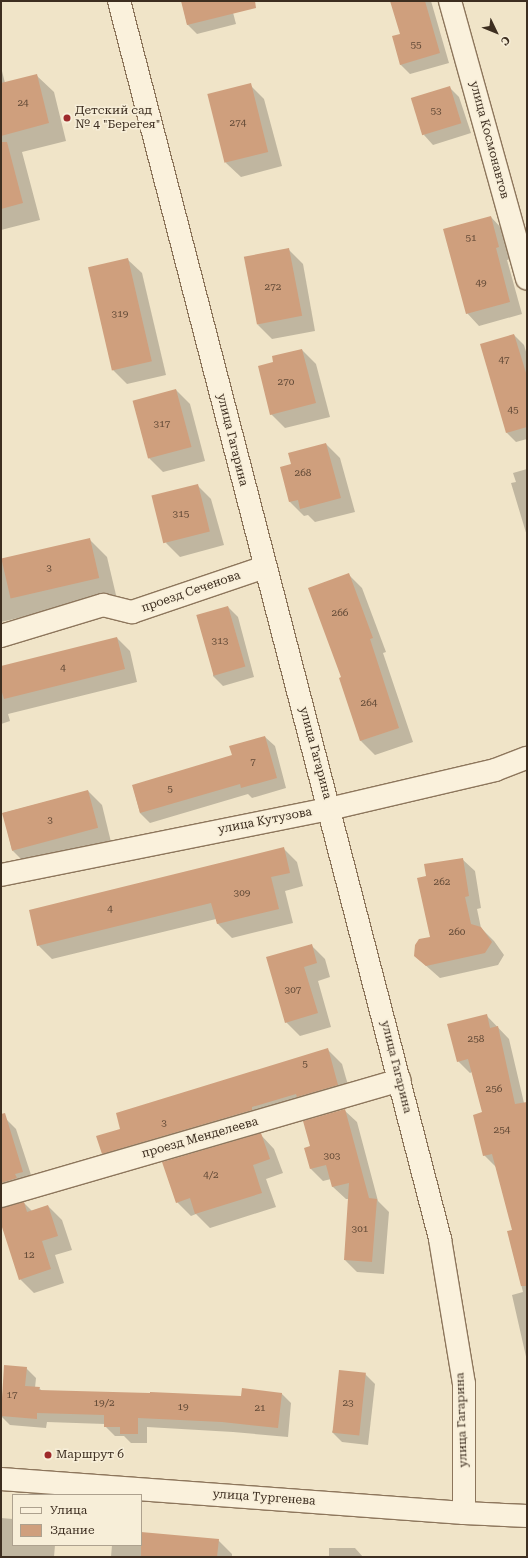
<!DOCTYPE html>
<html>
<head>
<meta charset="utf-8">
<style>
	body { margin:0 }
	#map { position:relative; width:528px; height:1558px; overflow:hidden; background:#f0e4c8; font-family:"Roboto Serif",serif }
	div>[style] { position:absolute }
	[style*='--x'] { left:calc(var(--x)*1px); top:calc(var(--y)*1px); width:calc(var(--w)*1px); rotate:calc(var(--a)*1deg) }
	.shadow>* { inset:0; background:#0003 }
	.building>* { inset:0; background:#cf9f7d; transform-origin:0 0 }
	.roads { filter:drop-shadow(1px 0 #8d765c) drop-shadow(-1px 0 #8d765c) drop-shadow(0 1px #8d765c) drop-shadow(0 -1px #8d765c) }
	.minor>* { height:22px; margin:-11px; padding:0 11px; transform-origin:11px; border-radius:11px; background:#faf1dc }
	.dots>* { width:11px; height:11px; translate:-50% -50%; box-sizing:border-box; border:2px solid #f7eed8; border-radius:50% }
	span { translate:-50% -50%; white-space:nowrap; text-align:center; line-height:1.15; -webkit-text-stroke:3px #f7eed8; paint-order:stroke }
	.number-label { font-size:10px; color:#624a37 }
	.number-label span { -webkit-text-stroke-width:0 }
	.poi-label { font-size:12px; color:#3d2e20 }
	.left { translate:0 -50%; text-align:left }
	.street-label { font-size:12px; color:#3d2e20 }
	.frame { position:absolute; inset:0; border:2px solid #3d2e20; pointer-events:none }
	.legend { position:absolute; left:12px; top:1494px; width:130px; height:52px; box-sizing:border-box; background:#f7eed8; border:1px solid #ada18e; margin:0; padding:5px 7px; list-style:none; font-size:12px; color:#3d2e20 }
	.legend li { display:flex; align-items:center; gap:8px; height:20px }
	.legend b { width:20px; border:1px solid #ada18e }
	.north { position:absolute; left:476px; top:12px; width:40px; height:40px; -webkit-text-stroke:3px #f7eed8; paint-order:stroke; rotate:133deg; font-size:11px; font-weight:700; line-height:16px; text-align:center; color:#3d2e20 }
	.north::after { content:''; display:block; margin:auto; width:14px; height:18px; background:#3d2e20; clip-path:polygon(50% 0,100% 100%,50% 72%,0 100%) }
</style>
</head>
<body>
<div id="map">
	<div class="shadow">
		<i style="clip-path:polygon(182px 1px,230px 1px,236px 24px,197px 34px,187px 24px)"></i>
		<i style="clip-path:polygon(391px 1px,431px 1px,449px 63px,410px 74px,400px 64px,402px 34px)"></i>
		<i style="clip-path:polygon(1px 67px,5px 83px,36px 75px,54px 92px,66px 141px,22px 152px,40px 220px,1px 230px)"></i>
		<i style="clip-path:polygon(250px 85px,264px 99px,282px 166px,241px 177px,226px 163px)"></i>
		<i style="clip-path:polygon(449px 87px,459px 97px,471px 133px,433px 145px,424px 135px)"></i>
		<i style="clip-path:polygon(491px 217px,503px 230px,511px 259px,507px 260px,522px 314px,479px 326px,467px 313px)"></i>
		<i style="clip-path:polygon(289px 250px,303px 264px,315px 331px,272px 339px,258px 325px)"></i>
		<i style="clip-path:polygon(127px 259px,142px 273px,166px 375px,127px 384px,113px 370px)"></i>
		<i style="clip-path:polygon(514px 335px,524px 345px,527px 355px,527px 439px,516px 442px,507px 433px)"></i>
		<i style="clip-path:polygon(302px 350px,316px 364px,330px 417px,285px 428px,271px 414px,275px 363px)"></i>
		<i style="clip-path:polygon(176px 390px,190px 404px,205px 461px,163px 472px,149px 458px)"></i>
		<i style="clip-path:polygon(326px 444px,340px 458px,355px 512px,315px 522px,308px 515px,304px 516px,290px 502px,282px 468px,292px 465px)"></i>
		<i style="clip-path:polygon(527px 469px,527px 536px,511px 483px,516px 482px,513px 473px)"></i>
		<i style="clip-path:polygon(197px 485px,211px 499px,224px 545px,180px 557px,166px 543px)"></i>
		<i style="clip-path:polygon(89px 539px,107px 557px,116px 595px,1px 622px,1px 560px)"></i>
		<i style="clip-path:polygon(348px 574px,362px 588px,386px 652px,383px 653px,413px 742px,375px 755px,361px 741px,340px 678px,342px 678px)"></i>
		<i style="clip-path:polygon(228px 607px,238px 617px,254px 677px,223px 686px,213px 676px)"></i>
		<i style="clip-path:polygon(117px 638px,130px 651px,137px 682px,8px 714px,10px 721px,1px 724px,1px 667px)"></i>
		<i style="clip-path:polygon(265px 737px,275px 746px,286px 788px,252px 798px,248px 794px,150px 823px,140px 813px,133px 786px,233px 756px)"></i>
		<i style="clip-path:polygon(88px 791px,102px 805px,111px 842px,26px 864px,12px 850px,3px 813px)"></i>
		<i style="clip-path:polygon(283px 848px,297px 862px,303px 886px,285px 891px,293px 923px,232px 938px,218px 924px,216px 919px,52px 959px,38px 945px)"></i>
		<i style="clip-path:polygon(462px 859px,475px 871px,481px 908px,477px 909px,481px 928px,494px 941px,504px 955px,498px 965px,440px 978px,415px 956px,431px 938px)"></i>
		<i style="clip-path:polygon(311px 945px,325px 959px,330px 977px,318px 981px,331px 1027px,300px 1036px,286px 1022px,267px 958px)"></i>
		<i style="clip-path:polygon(486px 1015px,509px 1039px,524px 1103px,527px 1103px,527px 1361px,512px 1295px,523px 1292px,508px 1232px,513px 1230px,496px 1167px,484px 1155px,483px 1113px,472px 1072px,470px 1073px,458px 1061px)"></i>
		<i style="clip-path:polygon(328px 1050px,342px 1064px,352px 1099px,117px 1167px,103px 1153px,122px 1129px)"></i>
		<i style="clip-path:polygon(344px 1110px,357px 1122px,378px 1201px,389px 1212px,384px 1274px,357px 1272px,345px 1260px,349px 1199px,346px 1199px,333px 1187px,331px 1179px,323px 1181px,311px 1169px,311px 1147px)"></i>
		<i style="clip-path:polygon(6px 1119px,16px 1129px,33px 1181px,1px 1194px,1px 1121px)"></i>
		<i style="clip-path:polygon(260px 1134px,274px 1149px,283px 1173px,266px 1179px,276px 1207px,210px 1228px,196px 1214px,191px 1216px,177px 1202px)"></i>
		<i style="clip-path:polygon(24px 1203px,32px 1211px,48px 1206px,62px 1220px,72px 1250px,55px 1255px,64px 1283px,34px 1293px,20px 1279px,1px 1221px,1px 1209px)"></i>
		<i style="clip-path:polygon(5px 1366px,26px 1368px,36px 1378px,35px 1388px,39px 1388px,43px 1392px,242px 1398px,281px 1393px,291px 1403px,288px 1437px,233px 1432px,147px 1427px,147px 1443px,131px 1443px,124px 1436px,115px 1436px,105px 1426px,105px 1424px,47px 1422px,46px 1428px,10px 1425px,1px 1416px)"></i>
		<i style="clip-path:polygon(365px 1374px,375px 1384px,368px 1445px,342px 1442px,332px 1432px)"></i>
		<i style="clip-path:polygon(1px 1518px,13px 1519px,13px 1545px,55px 1545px,54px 1557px,1px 1557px)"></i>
		<i style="clip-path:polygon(141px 1533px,218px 1540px,232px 1554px,232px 1557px,111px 1557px,112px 1545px,141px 1545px)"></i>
		<i style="clip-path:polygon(329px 1548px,355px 1548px,363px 1557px,329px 1557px)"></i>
	</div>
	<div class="building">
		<i style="clip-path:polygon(181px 1px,255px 1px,256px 8px,187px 25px)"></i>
		<i style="clip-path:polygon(390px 1px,425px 1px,440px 53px,400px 65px,392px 36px,400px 34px)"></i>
		<i style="clip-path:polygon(37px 74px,49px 123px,1px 136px,1px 83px)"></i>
		<i style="left:251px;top:83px;width:71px;height:45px;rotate:76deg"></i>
		<i style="left:450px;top:86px;width:39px;height:41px;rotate:73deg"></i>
		<i style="clip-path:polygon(1px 142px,7px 142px,23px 203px,1px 209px)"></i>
		<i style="clip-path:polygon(491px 216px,499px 247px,496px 248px,510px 302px,466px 314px,443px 229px)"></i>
		<i style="left:289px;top:248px;width:69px;height:46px;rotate:79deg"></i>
		<i style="left:128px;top:258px;width:106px;height:41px;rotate:77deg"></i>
		<i style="clip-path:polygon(514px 334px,527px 376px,527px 427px,506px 433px,480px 344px)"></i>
		<i style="clip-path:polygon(302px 349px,316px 403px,270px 415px,258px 366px,273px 362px,272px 356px)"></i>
		<i style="left:176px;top:389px;width:60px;height:45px;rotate:75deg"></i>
		<i style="clip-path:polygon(326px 443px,341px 498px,300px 509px,298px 500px,289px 502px,280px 467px,291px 464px,288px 453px)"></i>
		<i style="left:198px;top:484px;width:49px;height:48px;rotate:76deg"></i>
		<i style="left:90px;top:538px;width:41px;height:91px;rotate:77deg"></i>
		<i style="clip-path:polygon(349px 573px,373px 638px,370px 639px,399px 728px,360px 741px,339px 678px,341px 677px,308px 588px)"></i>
		<i style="left:228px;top:606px;width:63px;height:33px;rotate:74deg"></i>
		<i style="clip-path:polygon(117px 637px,125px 669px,4px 699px,1px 689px,1px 666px)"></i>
		<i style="clip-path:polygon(265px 736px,277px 778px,241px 788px,240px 784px,140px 813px,132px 785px,232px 755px,229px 746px)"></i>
		<i style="left:88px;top:790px;width:39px;height:89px;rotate:75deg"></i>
		<i style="clip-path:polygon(284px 847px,290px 873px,271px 877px,279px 909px,217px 924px,211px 903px,37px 946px,29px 910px)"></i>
		<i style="clip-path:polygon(463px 858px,469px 896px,465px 897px,471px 924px,481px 927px,492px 942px,485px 953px,426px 966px,414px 956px,415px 945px,419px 939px,430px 937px,417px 878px,426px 876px,424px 864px)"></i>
		<i style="clip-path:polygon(312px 944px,317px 963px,304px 967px,318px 1013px,285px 1023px,266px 957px)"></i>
		<i style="clip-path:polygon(487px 1014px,490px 1028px,498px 1026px,515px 1104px,527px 1102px,527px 1286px,521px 1286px,507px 1231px,512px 1230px,492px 1154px,483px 1156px,473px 1115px,482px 1112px,468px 1059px,457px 1062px,447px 1024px)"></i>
		<i style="clip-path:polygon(328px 1048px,338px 1085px,297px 1097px,296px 1094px,252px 1107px,252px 1110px,102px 1154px,96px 1136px,120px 1129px,116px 1113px)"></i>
		<i style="clip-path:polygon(345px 1109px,369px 1198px,377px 1199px,372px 1262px,344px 1260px,349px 1183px,332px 1187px,326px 1165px,310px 1169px,304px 1148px,310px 1146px,303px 1121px)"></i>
		<i style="clip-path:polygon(5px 1113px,23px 1172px,15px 1174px,17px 1178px,1px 1183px,1px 1114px)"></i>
		<i style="clip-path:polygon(261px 1133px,270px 1159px,253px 1165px,262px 1193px,195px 1214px,190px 1198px,176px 1203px,162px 1162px)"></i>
		<i style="clip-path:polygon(24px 1202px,27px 1212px,48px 1205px,58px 1236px,42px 1241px,51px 1269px,19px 1280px,1px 1224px,1px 1208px)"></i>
		<i style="clip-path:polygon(4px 1365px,27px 1367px,25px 1386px,40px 1387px,39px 1390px,150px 1393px,150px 1392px,241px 1396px,242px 1388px,282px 1393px,278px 1428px,222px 1422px,138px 1418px,138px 1434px,120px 1434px,120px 1427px,104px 1427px,104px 1415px,37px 1413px,37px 1419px,1px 1416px)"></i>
		<i style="left:339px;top:1370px;width:27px;height:63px;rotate:6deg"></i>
		<i style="clip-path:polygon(141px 1532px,219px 1539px,217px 1557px,141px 1557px)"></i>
	</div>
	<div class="roads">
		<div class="minor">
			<i style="--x:119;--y:1;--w:1279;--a:75.46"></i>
			<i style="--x:440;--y:1239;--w:147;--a:80.6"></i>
			<i style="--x:464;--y:1384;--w:129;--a:90"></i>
			<i style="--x:450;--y:1;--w:288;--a:74.5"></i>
			<i style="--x:1;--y:636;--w:107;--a:-16.9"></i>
			<i style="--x:103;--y:605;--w:30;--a:14"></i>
			<i style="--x:132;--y:612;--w:140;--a:-18.7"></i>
			<i style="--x:1;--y:875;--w:335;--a:-11.4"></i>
			<i style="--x:329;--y:809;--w:171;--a:-13.2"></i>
			<i style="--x:495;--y:770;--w:34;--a:-21"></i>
			<i style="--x:1;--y:1196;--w:415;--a:-16.2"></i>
			<i style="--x:1;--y:1479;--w:464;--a:4.2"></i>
			<i style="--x:464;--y:1513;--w:63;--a:2.7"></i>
		</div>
	</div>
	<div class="dots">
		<i style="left:67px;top:118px;background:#9e2a2b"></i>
		<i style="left:48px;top:1455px;background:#9e2a2b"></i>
	</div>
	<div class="number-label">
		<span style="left:416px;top:45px">55</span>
		<span style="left:23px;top:103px">24</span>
		<span style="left:436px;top:111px">53</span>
		<span style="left:238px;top:123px">274</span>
		<span style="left:471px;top:238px">51</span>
		<span style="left:481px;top:283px">49</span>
		<span style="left:273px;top:287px">272</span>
		<span style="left:120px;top:314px">319</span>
		<span style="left:504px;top:360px">47</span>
		<span style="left:286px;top:382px">270</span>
		<span style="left:513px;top:410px">45</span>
		<span style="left:162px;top:424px">317</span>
		<span style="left:303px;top:473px">268</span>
		<span style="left:181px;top:514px">315</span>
		<span style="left:49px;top:568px">3</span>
		<span style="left:340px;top:613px">266</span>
		<span style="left:220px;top:641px">313</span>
		<span style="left:63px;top:668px">4</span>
		<span style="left:369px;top:703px">264</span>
		<span style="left:253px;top:762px">7</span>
		<span style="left:170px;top:789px">5</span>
		<span style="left:50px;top:820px">3</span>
		<span style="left:442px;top:882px">262</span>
		<span style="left:242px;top:893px">309</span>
		<span style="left:110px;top:909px">4</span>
		<span style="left:457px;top:932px">260</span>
		<span style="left:293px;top:990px">307</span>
		<span style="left:476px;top:1039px">258</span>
		<span style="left:305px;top:1064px">5</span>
		<span style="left:494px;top:1089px">256</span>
		<span style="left:164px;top:1123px">3</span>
		<span style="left:502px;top:1130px">254</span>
		<span style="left:332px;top:1156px">303</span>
		<span style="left:211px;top:1175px">4/2</span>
		<span style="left:360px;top:1229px">301</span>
		<span style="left:29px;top:1255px">12</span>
		<span style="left:12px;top:1395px">17</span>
		<span style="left:104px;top:1403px">19/2</span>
		<span style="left:348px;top:1403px">23</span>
		<span style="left:183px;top:1407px">19</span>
		<span style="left:260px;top:1408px">21</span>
	</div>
	<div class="poi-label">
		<span class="left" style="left:75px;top:118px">Детский сад<br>№ 4 "Берегея"</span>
		<span class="left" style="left:56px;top:1455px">Маршрут 6</span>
	</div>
	<div class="street-label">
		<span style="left:489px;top:140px;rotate:75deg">улица Космонавтов</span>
		<span style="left:232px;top:440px;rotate:76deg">улица Гагарина</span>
		<span style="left:191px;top:592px;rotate:-19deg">проезд Сеченова</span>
		<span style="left:315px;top:753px;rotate:75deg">улица Гагарина</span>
		<span style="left:265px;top:821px;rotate:-11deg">улица Кутузова</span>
		<span style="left:396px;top:1067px;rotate:76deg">улица Гагарина</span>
		<span style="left:200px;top:1138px;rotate:-16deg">проезд Менделеева</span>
		<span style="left:462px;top:1420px;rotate:-92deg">улица Гагарина</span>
		<span style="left:264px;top:1498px;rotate:4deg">улица Тургенева</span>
	</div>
	<div class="frame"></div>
	<ul class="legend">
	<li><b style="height:5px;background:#faf1dc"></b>Улица</li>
	<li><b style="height:11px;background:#cf9f7d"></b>Здание</li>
	</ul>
	<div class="north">С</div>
</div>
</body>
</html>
